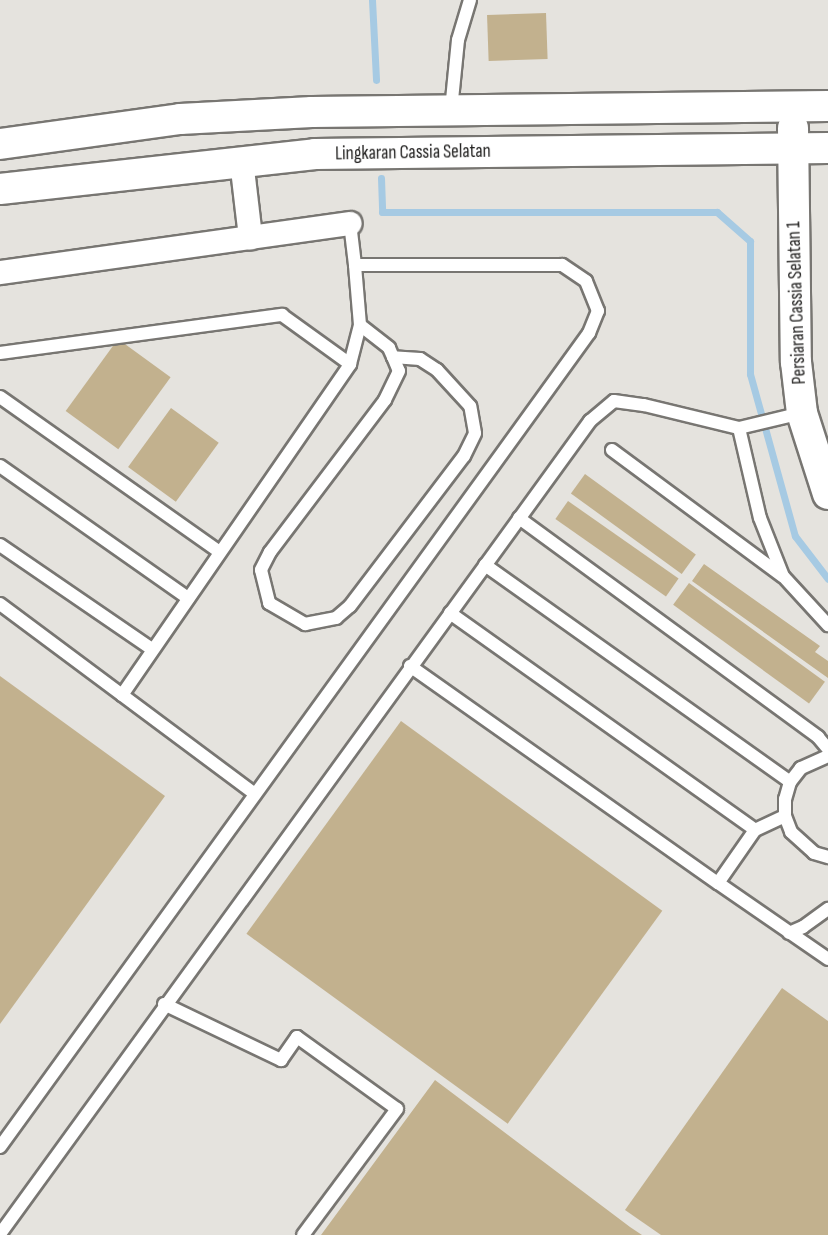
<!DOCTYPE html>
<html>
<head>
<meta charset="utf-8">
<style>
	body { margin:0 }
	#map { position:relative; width:828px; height:1235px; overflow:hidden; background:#e5e3de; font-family:"Sofia Sans Condensed",sans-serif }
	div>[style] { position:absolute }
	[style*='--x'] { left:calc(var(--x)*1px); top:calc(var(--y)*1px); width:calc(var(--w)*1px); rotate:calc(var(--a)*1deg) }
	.stream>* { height:7px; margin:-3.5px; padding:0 3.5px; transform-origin:3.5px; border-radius:3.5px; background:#a6cae3 }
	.building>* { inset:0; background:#c2b18e; transform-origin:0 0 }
	.roads { filter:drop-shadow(2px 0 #787672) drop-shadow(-2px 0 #787672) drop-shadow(0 2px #787672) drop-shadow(0 -2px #787672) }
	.service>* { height:12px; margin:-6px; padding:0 6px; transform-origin:6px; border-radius:6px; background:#fff }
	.minor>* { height:23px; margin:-11.5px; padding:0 11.5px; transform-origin:11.5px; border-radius:11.5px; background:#fff }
	.tertiary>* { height:30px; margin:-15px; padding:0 15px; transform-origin:15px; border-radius:15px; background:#fff }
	span { translate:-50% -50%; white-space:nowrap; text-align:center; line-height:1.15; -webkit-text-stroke:5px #fff; paint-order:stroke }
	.street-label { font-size:19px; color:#222120 }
</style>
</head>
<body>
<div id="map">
	<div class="stream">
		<i style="--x:372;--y:0;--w:80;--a:87.1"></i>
		<i style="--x:381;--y:178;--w:34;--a:88"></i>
		<i style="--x:382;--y:212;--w:335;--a:0"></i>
		<i style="--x:717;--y:212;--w:44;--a:41.3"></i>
		<i style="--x:750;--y:241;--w:133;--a:90"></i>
		<i style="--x:750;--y:374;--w:168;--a:74.5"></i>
		<i style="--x:795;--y:536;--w:54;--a:52.5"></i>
	</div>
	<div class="building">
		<i style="left:546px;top:13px;width:46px;height:59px;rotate:88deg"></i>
		<i style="left:118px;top:339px;width:65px;height:89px;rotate:36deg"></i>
		<i style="left:171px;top:408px;width:59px;height:73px;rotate:36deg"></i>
		<i style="left:585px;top:474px;width:137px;height:24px;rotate:36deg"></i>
		<i style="left:568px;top:501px;width:135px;height:22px;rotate:35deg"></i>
		<i style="clip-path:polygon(704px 564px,820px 646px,815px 652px,828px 661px,828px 678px,692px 581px)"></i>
		<i style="left:689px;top:583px;width:168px;height:27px;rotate:36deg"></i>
		<i style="clip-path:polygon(0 676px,165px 796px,0 1024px)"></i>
		<i style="left:401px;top:721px;width:323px;height:263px;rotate:36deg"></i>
		<i style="clip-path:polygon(782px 988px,828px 1021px,828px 1235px,661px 1235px,625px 1210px)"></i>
		<i style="clip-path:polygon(435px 1080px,630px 1227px,642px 1235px,321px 1235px)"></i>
	</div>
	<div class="roads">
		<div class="service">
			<i style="--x:451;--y:110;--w:70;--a:-84.3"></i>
			<i style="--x:458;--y:40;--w:42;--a:-73.3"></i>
			<i style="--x:360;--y:325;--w:37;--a:38"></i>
			<i style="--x:389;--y:348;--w:10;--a:66"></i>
			<i style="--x:393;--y:357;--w:15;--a:67"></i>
			<i style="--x:399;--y:371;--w:32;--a:116"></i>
			<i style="--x:385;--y:400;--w:191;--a:127.1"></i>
			<i style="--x:270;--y:552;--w:20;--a:117"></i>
			<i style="--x:261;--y:570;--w:34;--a:76"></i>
			<i style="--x:269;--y:603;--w:42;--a:30.3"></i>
			<i style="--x:305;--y:624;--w:32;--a:-11"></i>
			<i style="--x:336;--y:618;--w:18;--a:-41"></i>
			<i style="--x:350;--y:606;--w:188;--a:-52.8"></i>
			<i style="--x:464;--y:456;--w:25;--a:-64"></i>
			<i style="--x:475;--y:433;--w:27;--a:-100"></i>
			<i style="--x:470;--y:406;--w:49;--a:-132.5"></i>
			<i style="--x:437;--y:370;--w:20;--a:-147"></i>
			<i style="--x:420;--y:359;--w:27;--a:-176"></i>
			<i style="--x:0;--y:353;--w:285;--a:-7.7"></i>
			<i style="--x:282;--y:315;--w:84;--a:35.8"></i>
			<i style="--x:0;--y:397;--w:269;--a:35.2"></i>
			<i style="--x:739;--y:428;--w:92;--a:76.9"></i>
			<i style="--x:760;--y:518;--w:62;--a:68.4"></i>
			<i style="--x:783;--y:576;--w:67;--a:47.4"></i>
			<i style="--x:612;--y:450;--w:212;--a:36.5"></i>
			<i style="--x:0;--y:466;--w:230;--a:35.1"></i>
			<i style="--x:519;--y:518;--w:371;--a:36.2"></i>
			<i style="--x:818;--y:737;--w:16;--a:50"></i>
			<i style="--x:0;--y:545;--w:184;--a:34.4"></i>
			<i style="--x:485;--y:565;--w:374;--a:35.4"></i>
			<i style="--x:0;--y:604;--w:318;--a:36.7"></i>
			<i style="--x:450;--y:613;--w:374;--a:35.4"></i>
			<i style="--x:410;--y:666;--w:377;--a:35.2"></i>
			<i style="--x:718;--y:883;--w:65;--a:-55.1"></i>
			<i style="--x:755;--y:830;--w:33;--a:-25"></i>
			<i style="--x:122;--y:695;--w:402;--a:-55.4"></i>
			<i style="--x:350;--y:364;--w:40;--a:-75.6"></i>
			<i style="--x:360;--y:325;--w:60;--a:-94.8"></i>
			<i style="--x:828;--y:756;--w:30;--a:156"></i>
			<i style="--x:801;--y:768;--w:18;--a:128"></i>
			<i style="--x:790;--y:782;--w:18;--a:106"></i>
			<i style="--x:785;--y:799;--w:17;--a:90"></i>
			<i style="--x:785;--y:816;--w:17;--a:69"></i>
			<i style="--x:791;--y:832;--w:31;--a:42"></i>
			<i style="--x:814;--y:853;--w:15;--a:16"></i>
			<i style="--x:718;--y:883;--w:134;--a:34.6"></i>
			<i style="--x:789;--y:933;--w:15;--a:-23"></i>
			<i style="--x:803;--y:927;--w:31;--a:-36"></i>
			<i style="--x:164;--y:1004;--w:130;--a:25.6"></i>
			<i style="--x:281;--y:1060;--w:28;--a:-55"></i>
			<i style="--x:297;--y:1037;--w:123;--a:35.8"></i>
			<i style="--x:397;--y:1109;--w:157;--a:126.7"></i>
			<i style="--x:0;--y:1147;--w:1005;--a:-54.11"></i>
			<i style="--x:589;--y:333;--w:24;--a:-68"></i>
			<i style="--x:598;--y:311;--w:32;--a:-112"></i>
			<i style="--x:586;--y:281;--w:29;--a:-146"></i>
			<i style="--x:562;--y:265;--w:207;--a:180"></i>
			<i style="--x:355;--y:265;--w:42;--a:-96.8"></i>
			<i style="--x:0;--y:1234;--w:1005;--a:-54.03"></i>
			<i style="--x:590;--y:421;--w:31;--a:-40"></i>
			<i style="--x:614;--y:401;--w:30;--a:8"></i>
			<i style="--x:644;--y:405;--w:98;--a:13.6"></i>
			<i style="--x:739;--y:428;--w:65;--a:-13.4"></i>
		</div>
		<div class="minor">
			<i style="--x:241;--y:160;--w:78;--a:83.3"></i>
			<i style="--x:0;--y:272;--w:353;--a:-8"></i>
		</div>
		<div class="tertiary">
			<i style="--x:793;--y:128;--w:234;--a:89.3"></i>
			<i style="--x:796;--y:362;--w:51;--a:83.3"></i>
			<i style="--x:802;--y:413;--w:85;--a:72.2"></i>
			<i style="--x:0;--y:144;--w:182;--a:-7.9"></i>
			<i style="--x:180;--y:119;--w:132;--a:-3"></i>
			<i style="--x:312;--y:112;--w:516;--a:-0.67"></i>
			<i style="--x:0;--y:189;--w:317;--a:-6.3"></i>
			<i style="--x:315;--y:154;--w:513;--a:-0.67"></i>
		</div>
	</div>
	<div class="street-label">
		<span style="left:413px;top:153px;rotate:-1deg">Lingkaran Cassia Selatan</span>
		<span style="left:797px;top:303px;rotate:-92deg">Persiaran Cassia Selatan 1</span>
	</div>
</div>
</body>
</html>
